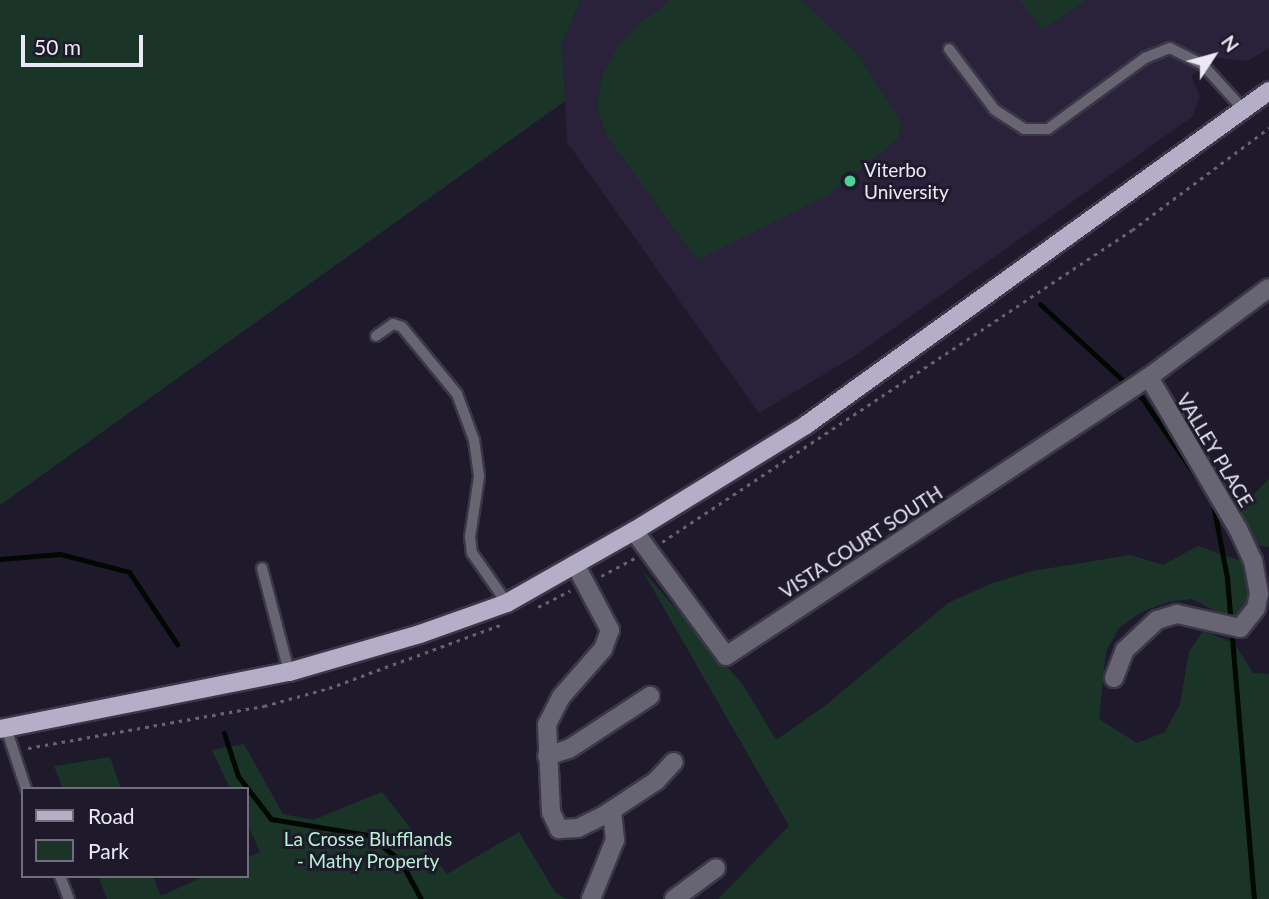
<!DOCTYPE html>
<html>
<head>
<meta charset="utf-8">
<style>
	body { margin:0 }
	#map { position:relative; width:1269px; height:899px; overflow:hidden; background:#1e1a2c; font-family:Lato,sans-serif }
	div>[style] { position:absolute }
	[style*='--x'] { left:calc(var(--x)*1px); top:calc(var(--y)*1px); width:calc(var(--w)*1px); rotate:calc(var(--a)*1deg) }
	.built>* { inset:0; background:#29223a }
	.green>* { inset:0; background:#1a3528 }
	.stream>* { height:5px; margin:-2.5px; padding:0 2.5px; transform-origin:2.5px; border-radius:2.5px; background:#000802 }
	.path>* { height:2.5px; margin-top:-1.25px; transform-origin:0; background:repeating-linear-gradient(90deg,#666273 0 3.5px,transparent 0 8.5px) }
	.roads { filter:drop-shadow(2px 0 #3b3748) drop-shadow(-2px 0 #3b3748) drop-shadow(0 2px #3b3748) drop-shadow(0 -2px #3b3748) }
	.lane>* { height:10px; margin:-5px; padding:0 5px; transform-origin:5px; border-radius:5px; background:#686572 }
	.street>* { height:18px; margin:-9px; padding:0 9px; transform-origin:9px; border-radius:9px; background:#686572 }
	.primary>* { height:18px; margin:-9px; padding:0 9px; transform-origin:9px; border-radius:9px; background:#b4aec9 }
	.dots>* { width:19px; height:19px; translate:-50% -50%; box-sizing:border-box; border:4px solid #1e1a2c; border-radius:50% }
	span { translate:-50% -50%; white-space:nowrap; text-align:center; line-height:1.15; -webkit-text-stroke:6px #1e1a2c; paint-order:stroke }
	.poi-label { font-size:19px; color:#ece9f6 }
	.left { translate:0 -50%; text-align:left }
	.street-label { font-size:19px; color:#ece9f6 }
	.park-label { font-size:19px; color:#b6f3d3 }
	.legend { position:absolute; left:21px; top:787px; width:228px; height:91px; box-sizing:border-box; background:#1e1a2c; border:2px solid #706d7d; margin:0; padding:9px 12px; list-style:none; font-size:21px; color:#ece9f6 }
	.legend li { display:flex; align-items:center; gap:14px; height:35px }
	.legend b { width:35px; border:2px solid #706d7d }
	.north { position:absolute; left:1178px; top:21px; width:70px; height:70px; -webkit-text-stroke:5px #1e1a2c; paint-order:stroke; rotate:54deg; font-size:19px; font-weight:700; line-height:28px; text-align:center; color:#ece9f6 }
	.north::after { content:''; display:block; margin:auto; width:24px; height:32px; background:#ece9f6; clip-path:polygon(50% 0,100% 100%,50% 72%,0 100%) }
	.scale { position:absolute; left:21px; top:35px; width:122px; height:32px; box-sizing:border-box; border:4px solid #ece9f6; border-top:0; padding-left:9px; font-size:21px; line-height:24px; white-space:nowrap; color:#ece9f6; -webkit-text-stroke:5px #1e1a2c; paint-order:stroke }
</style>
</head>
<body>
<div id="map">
	<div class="built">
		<i style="clip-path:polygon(581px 0,1269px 0,1269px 48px,1248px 61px,1216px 58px,1191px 76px,1200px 96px,1192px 117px,853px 357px,759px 413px,567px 142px,562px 43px)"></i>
	</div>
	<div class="green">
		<i style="clip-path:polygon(0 0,581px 0,562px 43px,565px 101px,0 505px)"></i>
		<i style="clip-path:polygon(671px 0,801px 0,857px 53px,900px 121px,899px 138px,827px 196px,697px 260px,607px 136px,597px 109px,602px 77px,616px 50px,636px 26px)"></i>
		<i style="clip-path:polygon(1020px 0,1087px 0,1042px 30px)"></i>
		<i style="clip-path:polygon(1269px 479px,1269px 547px,1255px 545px,1235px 514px)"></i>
		<i style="clip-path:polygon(1198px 546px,1244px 562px,1253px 580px,1251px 609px,1241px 616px,1221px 614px,1192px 599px,1168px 602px,1141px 612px,1119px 628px,1106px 652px,1099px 719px,1137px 743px,1165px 732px,1180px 704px,1189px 652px,1203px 631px,1234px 643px,1253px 673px,1269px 674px,1269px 899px,718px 899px,789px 826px,642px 570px,743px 685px,776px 740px,825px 706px,948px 603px,990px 584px,1032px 571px,1131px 555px,1163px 565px)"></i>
		<i style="clip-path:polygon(244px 744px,283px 814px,313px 820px,382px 792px,447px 874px,519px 832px,555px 892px,566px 899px,107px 899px,98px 876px,153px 876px,161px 896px,205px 876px,247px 876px,247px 858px,260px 852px,247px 823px,247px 789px,230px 789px,212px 750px)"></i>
		<i style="clip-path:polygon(110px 757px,121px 789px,63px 789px,54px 766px)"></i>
	</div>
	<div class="stream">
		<i style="--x:1040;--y:304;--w:139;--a:42.7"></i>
		<i style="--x:1142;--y:398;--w:109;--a:55.4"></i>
		<i style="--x:1212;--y:499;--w:80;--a:79.2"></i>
		<i style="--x:1227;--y:578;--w:322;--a:85.2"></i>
		<i style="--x:0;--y:559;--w:60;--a:-4.8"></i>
		<i style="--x:60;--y:554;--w:71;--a:14.6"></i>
		<i style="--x:129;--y:572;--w:87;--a:56.3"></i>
		<i style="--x:224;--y:733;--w:45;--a:72"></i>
		<i style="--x:238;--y:776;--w:54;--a:52.5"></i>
		<i style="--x:271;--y:819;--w:98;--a:9.4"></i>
		<i style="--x:368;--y:835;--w:41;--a:38"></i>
		<i style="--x:400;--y:860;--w:44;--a:61.7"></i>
	</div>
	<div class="path">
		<i style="--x:662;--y:542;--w:564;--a:-33.58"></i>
		<i style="--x:1132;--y:230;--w:171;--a:-36.7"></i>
		<i style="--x:601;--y:576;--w:38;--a:-28"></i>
		<i style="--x:538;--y:607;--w:36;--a:-27"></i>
		<i style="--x:28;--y:748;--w:240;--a:-10.1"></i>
		<i style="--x:264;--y:706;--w:67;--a:-15.5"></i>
		<i style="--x:329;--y:688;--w:182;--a:-20.2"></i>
	</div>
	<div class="roads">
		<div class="lane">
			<i style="--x:949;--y:49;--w:76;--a:53"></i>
			<i style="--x:995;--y:110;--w:35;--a:33"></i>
			<i style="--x:1024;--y:129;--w:24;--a:0"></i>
			<i style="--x:1048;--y:129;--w:120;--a:-36.2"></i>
			<i style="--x:1145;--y:58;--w:27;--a:-22"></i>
			<i style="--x:1170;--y:48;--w:37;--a:27"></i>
			<i style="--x:1203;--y:65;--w:61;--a:47.7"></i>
			<i style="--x:376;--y:336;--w:21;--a:-35"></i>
			<i style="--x:393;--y:324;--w:9;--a:18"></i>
			<i style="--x:402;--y:327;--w:87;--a:50.6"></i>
			<i style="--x:457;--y:394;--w:49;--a:69.7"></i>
			<i style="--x:474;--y:440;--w:37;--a:82"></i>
			<i style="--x:479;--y:477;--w:61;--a:98.5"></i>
			<i style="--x:470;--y:537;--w:16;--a:83"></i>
			<i style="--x:472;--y:553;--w:61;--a:55"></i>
			<i style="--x:262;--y:568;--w:107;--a:75.4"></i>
			<i style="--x:6;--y:728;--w:64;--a:71.8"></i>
			<i style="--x:60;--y:876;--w:25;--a:69"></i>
		</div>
		<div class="street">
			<i style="--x:634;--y:531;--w:155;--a:53.6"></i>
			<i style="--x:726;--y:656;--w:507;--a:-33.41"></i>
			<i style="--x:1149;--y:377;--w:149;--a:-36.6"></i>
			<i style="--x:575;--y:564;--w:75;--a:62.1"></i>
			<i style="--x:610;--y:630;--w:20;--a:110"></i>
			<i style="--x:603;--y:649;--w:64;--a:131.2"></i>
			<i style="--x:561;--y:697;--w:30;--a:117"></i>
			<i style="--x:547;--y:724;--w:88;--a:87.4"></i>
			<i style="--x:551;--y:812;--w:19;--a:65"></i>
			<i style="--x:559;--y:829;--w:19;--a:-3"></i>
			<i style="--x:578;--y:828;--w:28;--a:-26"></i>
			<i style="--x:603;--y:816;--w:64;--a:-33.4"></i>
			<i style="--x:656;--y:781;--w:26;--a:-47"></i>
			<i style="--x:1114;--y:678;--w:30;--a:-69"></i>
			<i style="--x:1125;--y:650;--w:44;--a:-43.2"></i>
			<i style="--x:1157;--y:620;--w:21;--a:-17"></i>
			<i style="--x:1177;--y:614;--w:65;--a:12.5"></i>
			<i style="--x:1240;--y:628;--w:26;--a:-51"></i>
			<i style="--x:1256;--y:608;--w:14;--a:-78"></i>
			<i style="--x:1259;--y:594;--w:34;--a:-100"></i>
			<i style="--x:1253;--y:561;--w:35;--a:-115"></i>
			<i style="--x:1238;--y:529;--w:176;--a:-120.4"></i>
			<i style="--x:547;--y:756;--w:23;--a:-18"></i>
			<i style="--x:569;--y:749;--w:97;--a:-33.2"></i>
			<i style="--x:591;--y:899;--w:64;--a:-67.9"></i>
			<i style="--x:615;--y:840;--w:30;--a:-96"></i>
			<i style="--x:674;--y:899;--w:52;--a:-36.4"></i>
		</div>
		<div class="primary">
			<i style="--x:0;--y:729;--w:295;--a:-11.2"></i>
			<i style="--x:289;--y:672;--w:136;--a:-16.2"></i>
			<i style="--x:420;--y:634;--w:92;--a:-19.6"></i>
			<i style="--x:507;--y:603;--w:146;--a:-29.6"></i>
			<i style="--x:634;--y:531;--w:202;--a:-31.6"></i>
			<i style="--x:806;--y:425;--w:571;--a:-35.81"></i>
		</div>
	</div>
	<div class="dots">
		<i style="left:850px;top:181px;background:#4dd39a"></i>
	</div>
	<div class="poi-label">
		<span class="left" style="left:864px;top:181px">Viterbo<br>University</span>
	</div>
	<div class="street-label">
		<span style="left:1215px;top:450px;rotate:59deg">VALLEY PLACE</span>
		<span style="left:861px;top:542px;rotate:-33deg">VISTA COURT SOUTH</span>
	</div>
	<div class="park-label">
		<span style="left:368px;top:850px">La Crosse Blufflands<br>- Mathy Property</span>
	</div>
	<ul class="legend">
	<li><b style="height:9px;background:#b4aec9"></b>Road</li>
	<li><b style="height:19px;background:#1a3528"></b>Park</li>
	</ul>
	<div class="north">N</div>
	<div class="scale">50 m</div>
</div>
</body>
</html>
